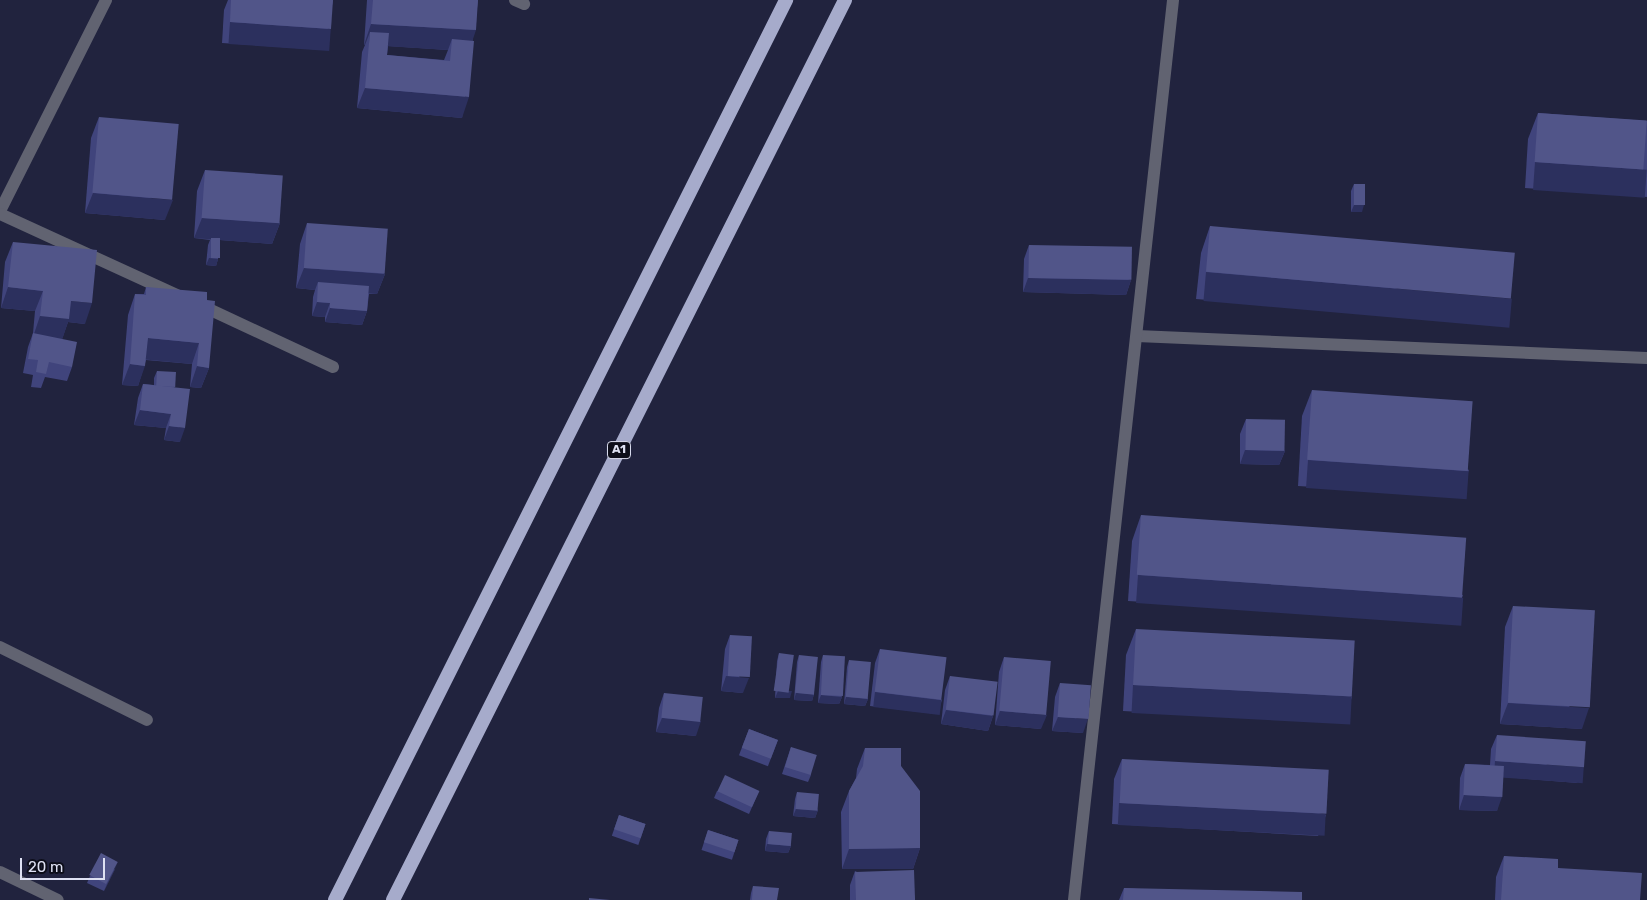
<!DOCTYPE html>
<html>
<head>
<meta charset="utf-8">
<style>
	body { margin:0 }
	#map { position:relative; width:1647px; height:900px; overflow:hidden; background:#21233e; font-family:Rubik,sans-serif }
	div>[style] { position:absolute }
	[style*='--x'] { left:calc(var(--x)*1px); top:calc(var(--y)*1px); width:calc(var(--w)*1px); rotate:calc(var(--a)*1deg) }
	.minor>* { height:12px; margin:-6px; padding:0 6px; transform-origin:6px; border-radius:6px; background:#616371 }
	.trunk>* { height:14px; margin:-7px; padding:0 7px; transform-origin:7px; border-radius:7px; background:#a6abcb }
	.wall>* { inset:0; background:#40447c; transform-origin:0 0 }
	.shaded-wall>* { inset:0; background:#2c305e; transform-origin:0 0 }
	.building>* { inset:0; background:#515589; transform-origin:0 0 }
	span { translate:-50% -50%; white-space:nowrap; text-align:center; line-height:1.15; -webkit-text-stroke:4px #0d0e1a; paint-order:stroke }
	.shield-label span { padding:1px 4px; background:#0d0e1a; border:1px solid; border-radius:4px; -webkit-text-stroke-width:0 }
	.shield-label { font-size:12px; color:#dee1f3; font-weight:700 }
	.scale { position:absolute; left:20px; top:858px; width:85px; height:22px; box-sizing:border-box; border:2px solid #dee1f3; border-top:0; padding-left:6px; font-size:15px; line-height:18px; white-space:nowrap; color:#dee1f3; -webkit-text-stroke:4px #0d0e1a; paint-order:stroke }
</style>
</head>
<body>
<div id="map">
	<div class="minor">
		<i style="--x:515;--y:0;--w:10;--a:24"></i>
		<i style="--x:0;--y:211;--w:236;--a:-63.3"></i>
		<i style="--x:0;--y:214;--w:195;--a:24.6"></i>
		<i style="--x:198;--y:304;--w:149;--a:25"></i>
		<i style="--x:1137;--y:336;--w:510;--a:2.47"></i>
		<i style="--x:0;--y:647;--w:164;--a:26.4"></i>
		<i style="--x:0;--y:872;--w:64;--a:25.8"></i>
		<i style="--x:1074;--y:900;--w:905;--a:-83.72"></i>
	</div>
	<div class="trunk">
		<i style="--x:335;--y:900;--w:1007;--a:-63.38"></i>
		<i style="--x:393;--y:900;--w:1007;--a:-63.33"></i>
	</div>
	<div class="wall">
		<i style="clip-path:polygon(228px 0,333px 0,324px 50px,222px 43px,224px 10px)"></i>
		<i style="clip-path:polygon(evenodd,367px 0,478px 0,462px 118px,357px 108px,362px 52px,365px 45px,364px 45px,367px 0,388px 46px,448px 50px,444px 60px,387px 55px,388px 46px)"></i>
		<i style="clip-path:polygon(1538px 113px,1647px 121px,1647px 197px,1525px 188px,1528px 139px)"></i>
		<i style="clip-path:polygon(99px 117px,165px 220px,85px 213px,91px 138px)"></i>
		<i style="clip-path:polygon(205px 170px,280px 223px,272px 244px,220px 240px,218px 259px,216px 266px,206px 265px,208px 245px,210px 240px,194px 238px,197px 191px)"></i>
		<i style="clip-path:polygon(1354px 184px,1362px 212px,1351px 212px,1351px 191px)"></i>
		<i style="clip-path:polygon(307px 223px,385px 274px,377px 294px,369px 294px,367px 311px,362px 325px,325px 322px,325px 317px,312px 316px,313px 297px,315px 290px,296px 288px,300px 244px)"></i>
		<i style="clip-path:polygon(1210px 226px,1502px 324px,1196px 299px,1201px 253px)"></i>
		<i style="clip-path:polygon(13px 242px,85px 324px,68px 322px,62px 339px,72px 367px,67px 381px,45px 377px,41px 388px,31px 387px,33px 375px,23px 373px,28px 347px,33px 333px,35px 311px,1px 308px,5px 262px)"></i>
		<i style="clip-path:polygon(1029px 245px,1131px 280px,1126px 295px,1023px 292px,1024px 259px)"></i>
		<i style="clip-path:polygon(146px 287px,207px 300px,209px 368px,201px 388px,190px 387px,192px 364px,146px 360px,138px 386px,122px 385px,128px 315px,135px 294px,144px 294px)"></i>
		<i style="clip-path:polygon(157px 371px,175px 388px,180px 442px,164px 440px,166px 428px,134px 425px,138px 398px,143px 384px,154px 385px,154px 378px)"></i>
		<i style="clip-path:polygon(1312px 390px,1469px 470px,1459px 496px,1298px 486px,1302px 416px)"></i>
		<i style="clip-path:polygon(1246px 419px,1285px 451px,1279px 465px,1240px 464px,1240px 434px)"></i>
		<i style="clip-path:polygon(1141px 515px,1463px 595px,1453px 621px,1128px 601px,1132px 541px)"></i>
		<i style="clip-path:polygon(1513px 606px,1582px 729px,1500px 724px,1505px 627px)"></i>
		<i style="clip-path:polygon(1136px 629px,1352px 697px,1342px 723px,1123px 711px,1126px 655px)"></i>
		<i style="clip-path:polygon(730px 635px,743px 693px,721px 691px,725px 649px)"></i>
		<i style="clip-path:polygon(880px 649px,942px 700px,937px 714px,870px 706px,875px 663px)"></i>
		<i style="clip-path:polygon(779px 653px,790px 698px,775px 698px,777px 661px)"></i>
		<i style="clip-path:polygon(799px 655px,814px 694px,812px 701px,794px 700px,797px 662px)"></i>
		<i style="clip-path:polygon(823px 655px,842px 697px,839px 704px,818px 703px,821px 662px)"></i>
		<i style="clip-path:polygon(1004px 657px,1041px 729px,995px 725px,999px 672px)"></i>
		<i style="clip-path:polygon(849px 660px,868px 699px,865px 706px,844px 704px,847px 667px)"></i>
		<i style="clip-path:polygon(950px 676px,993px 716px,988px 731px,941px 724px,945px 690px)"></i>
		<i style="clip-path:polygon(1060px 683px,1083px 733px,1052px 731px,1055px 697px)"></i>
		<i style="clip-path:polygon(664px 693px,696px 736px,656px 732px,659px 708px)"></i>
		<i style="left:749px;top:729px;width:31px;height:28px;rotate:21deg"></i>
		<i style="clip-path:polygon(1497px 735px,1578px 783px,1503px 777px,1497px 811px,1459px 810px,1460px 778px,1465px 764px,1490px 765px,1491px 749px)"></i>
		<i style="clip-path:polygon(791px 747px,811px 775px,808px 782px,782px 774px)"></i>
		<i style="clip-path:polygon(865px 748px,901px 766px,920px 848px,913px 869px,842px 869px,841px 812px,849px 791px,856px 778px,857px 769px)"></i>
		<i style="clip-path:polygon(1122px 759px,1326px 815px,1318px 836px,1112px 824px,1114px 779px)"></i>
		<i style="clip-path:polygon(717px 791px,759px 791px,749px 814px,714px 798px)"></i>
		<i style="clip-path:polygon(797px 792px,818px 810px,815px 818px,793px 816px,795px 799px)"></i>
		<i style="left:619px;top:815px;width:28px;height:22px;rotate:19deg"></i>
		<i style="left:708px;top:830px;width:32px;height:21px;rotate:18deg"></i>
		<i style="clip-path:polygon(769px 831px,791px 846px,788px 853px,765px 851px,766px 839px)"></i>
		<i style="clip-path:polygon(1504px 856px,1558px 868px,1640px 900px,1495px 900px,1496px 877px)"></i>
		<i style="clip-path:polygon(115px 869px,104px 891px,87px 883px,90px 876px)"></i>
		<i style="clip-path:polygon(855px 871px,915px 900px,850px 900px,850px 885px)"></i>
		<i style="clip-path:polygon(753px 886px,777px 900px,750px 900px,751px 893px)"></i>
		<i style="clip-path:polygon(1124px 888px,1302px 900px,1119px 900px)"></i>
	</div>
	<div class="shaded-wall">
		<i style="left:230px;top:22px;width:101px;height:22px;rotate:4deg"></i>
		<i style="clip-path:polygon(371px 24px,476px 30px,469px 51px,452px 39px,448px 50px,369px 45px,370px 32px,365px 45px,364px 45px)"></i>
		<i style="clip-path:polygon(365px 88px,469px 97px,462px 118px,357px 108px)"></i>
		<i style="left:1535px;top:162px;width:112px;height:28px;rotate:4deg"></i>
		<i style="clip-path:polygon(93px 193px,173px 200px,165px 220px,85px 213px)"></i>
		<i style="clip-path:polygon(1354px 205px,1364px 205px,1362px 212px,1351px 212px)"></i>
		<i style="clip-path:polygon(202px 218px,280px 223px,272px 244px,194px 238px)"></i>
		<i style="clip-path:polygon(209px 258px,218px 259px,216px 266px,206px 265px)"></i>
		<i style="clip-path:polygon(304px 268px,385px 274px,377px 294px,318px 290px,318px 282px,315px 290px,296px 288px)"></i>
		<i style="left:1206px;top:272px;width:307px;height:29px;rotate:5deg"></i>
		<i style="clip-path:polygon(1028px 278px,1131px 280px,1126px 295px,1023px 292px)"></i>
		<i style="clip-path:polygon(8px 287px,43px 291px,35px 311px,1px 308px)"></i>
		<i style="clip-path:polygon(71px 301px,92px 303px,85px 324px,68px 322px,62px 340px,33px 337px,40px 316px)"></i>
		<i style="clip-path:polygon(317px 302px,330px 303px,325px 317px,312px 316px)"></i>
		<i style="clip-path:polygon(330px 308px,367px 311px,362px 325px,325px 322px)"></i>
		<i style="clip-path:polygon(148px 338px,199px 343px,192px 364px,140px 359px)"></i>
		<i style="clip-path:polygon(130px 364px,145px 366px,138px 386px,122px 385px)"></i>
		<i style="clip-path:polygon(197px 366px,209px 368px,201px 388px,190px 387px)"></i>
		<i style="clip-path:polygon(140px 410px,171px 414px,166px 428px,134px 425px)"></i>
		<i style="clip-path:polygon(169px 426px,185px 428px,180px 442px,164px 440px)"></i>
		<i style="clip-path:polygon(1245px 450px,1285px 451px,1279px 465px,1240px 464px)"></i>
		<i style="left:1308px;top:460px;width:161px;height:28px;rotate:4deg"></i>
		<i style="left:1138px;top:575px;width:326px;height:28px;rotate:4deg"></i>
		<i style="clip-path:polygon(726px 676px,749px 678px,743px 693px,721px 691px)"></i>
		<i style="left:1133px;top:685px;width:219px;height:28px;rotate:3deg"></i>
		<i style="clip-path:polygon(778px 691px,792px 691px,790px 698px,775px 698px)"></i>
		<i style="left:875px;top:692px;width:67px;height:15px;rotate:7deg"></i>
		<i style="clip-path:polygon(796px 693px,814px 694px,812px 701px,794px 700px)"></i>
		<i style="clip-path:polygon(821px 695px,842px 697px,839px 704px,818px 703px)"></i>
		<i style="clip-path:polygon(846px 697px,868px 699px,865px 706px,844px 704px)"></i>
		<i style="clip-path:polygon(1508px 703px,1589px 708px,1582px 729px,1500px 724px)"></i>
		<i style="clip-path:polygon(946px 710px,993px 716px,988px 731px,941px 724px)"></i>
		<i style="clip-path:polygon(1000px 711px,1047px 715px,1041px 729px,995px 725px)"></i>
		<i style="clip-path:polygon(1058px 717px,1088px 719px,1083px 733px,1052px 731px)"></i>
		<i style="clip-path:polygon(662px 718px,701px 721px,696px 736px,656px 732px)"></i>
		<i style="left:1495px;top:761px;width:89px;height:16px;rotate:4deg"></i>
		<i style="clip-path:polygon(1464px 795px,1502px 797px,1497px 811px,1459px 810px)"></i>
		<i style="left:1119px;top:803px;width:207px;height:22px;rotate:3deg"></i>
		<i style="clip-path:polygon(796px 809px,818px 810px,815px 818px,793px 816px)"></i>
		<i style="clip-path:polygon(767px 844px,791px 846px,788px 853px,765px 851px)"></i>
		<i style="clip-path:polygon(920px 848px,913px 869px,842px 869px,849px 849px)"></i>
		<i style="clip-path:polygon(118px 862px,115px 869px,104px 891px,107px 884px)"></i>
	</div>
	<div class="building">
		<i style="clip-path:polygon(231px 0,333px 0,331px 29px,230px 22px)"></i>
		<i style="clip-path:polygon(373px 0,478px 0,476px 30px,371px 24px)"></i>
		<i style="clip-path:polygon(370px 32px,389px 33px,387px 55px,450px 61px,452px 39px,474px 41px,469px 97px,365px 88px)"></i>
		<i style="left:1538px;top:113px;width:109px;height:49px;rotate:4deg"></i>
		<i style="left:99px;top:117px;width:80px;height:76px;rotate:5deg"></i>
		<i style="left:205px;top:170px;width:78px;height:48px;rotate:4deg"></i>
		<i style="left:1354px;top:184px;width:11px;height:21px"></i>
		<i style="left:307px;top:223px;width:81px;height:45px;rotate:4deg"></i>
		<i style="left:1210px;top:226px;width:306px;height:46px;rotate:5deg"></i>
		<i style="left:211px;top:238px;width:9px;height:20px"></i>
		<i style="clip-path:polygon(13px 242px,97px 250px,92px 303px,71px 301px,69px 319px,40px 316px,43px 291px,8px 287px)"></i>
		<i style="left:1029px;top:245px;width:103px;height:33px;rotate:1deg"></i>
		<i style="clip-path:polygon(318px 282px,369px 286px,367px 311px,330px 308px,330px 303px,317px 302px)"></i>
		<i style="clip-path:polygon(146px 287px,207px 292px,207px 300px,215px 301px,209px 368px,197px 366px,199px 343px,148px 338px,145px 366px,130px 364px,135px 294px,146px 295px)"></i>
		<i style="clip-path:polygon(33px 333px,77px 342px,72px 367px,49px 362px,46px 374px,36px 372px,38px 360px,28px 359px)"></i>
		<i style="left:157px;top:371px;width:19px;height:15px;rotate:3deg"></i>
		<i style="clip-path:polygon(143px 384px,190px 389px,185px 428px,169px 426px,171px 414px,140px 410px)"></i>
		<i style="left:1312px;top:390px;width:161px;height:70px;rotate:4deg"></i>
		<i style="left:1246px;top:419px;width:39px;height:31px;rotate:1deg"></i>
		<i style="left:1141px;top:515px;width:326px;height:60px;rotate:4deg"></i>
		<i style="left:1513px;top:606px;width:82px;height:97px;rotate:3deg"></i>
		<i style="left:1136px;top:629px;width:219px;height:56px;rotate:3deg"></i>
		<i style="left:730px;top:635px;width:22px;height:41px;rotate:3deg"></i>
		<i style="left:880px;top:649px;width:67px;height:43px;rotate:7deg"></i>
		<i style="left:779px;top:653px;width:15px;height:38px;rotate:8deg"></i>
		<i style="left:799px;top:655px;width:19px;height:38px;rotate:6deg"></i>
		<i style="left:823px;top:655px;width:22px;height:40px;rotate:3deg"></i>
		<i style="left:1004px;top:657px;width:47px;height:54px;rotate:5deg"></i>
		<i style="left:849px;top:660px;width:22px;height:37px;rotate:5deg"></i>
		<i style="left:950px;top:676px;width:48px;height:34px;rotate:7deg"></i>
		<i style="left:1060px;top:683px;width:31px;height:34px;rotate:4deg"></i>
		<i style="left:664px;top:693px;width:39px;height:25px;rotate:6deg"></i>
		<i style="left:749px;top:729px;width:31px;height:20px;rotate:21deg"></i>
		<i style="left:1497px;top:735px;width:89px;height:26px;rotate:4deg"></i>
		<i style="left:791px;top:747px;width:27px;height:21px;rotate:17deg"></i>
		<i style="clip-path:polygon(865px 748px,901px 748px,901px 766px,920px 791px,920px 848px,849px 849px,849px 791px,863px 766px)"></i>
		<i style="left:1122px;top:759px;width:207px;height:44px;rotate:3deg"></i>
		<i style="left:1465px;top:764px;width:39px;height:31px;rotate:3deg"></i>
		<i style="left:725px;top:775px;width:38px;height:18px;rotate:25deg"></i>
		<i style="left:797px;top:792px;width:22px;height:17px;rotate:5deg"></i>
		<i style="left:619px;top:815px;width:28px;height:15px;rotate:19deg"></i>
		<i style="left:708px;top:830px;width:32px;height:13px;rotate:18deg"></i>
		<i style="left:769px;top:831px;width:23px;height:13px;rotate:5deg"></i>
		<i style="left:101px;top:853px;width:19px;height:25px;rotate:28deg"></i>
		<i style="clip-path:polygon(1504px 856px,1558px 859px,1558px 868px,1642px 873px,1640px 900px,1501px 900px)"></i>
		<i style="left:914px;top:870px;width:30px;height:59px;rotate:88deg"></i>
		<i style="clip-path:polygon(753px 886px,779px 888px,777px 900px,752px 900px)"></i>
		<i style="clip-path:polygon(1124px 888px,1302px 892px,1302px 900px,1123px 900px)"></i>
		<i style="clip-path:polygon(589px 898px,610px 900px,589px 900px)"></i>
	</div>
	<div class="shield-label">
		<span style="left:619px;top:450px">A1</span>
	</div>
	<div class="scale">20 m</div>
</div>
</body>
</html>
